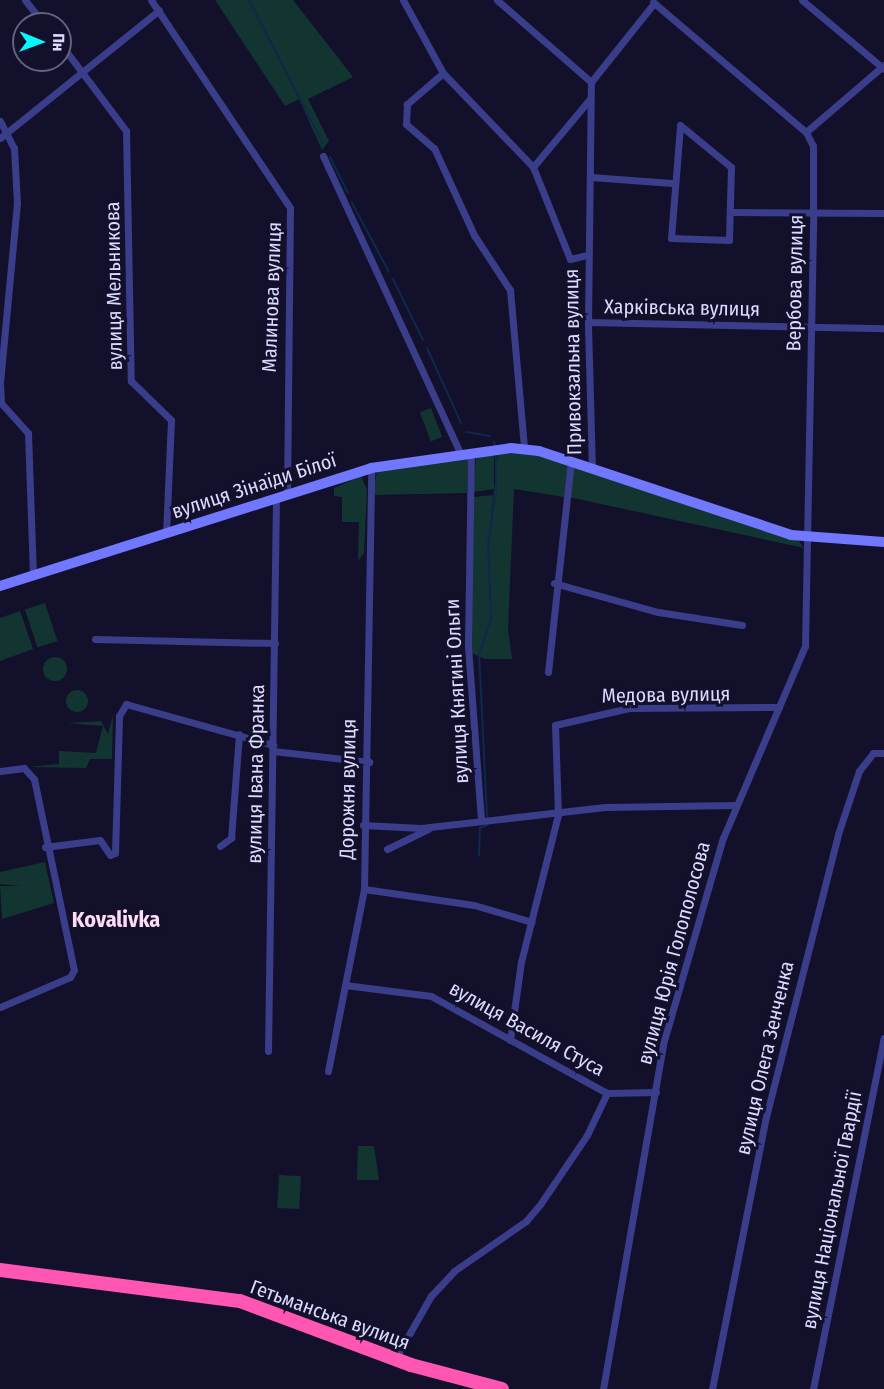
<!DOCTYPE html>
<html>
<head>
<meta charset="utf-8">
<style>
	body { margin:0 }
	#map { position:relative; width:884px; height:1389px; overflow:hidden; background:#13102b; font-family:"Fira Sans Condensed",sans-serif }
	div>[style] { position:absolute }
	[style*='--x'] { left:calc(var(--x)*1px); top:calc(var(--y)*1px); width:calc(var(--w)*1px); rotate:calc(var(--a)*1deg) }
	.green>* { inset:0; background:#133531; transform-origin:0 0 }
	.round { border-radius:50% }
	.stream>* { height:2px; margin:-1px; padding:0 1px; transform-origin:1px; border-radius:1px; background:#0c294e }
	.street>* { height:7px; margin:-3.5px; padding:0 3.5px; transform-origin:3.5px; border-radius:3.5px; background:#3a3d8a }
	.secondary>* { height:10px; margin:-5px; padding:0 5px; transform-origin:5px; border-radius:5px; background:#7177ff }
	.highway>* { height:14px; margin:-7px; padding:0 7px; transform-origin:7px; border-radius:7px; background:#ff55b3 }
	span { translate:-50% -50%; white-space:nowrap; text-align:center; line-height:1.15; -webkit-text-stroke:6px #13102b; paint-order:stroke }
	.street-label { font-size:20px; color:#dbdaff }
	.quarter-label { font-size:22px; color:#ffdcf5; font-weight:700 }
	.north { position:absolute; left:12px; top:12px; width:60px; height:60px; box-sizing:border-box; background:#13102b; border:2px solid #636180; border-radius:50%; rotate:91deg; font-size:16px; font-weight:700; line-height:24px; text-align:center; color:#dbdaff }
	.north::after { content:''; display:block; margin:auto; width:21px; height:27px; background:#06f8ff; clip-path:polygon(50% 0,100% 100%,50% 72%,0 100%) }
</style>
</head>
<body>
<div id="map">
	<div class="green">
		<i style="clip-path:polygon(215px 0,293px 0,353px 77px,308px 99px,329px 141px,322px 150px,299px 99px,285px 106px)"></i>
		<i style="left:431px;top:408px;width:31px;height:12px;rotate:69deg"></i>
		<i style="clip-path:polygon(524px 452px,568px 464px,564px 497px,514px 489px,508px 629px,512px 659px,485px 659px,471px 653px,474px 497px,493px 495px,489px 538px,498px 453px)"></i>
		<i style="clip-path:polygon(494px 453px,494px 489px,473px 492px,476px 457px)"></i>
		<i style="clip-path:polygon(468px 458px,467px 493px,373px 495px,377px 471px)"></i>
		<i style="clip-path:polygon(572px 466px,798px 540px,804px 548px,569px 497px)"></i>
		<i style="clip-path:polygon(361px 476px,367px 490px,364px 553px,358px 561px,359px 522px,342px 522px,342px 497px,334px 496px,334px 488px)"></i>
		<i style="left:45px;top:603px;width:40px;height:21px;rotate:72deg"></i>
		<i style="clip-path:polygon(20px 611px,33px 649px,0 661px,0 618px)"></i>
		<i class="round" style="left:43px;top:657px;width:24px;height:24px"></i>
		<i class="round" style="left:66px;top:690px;width:22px;height:22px"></i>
		<i style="clip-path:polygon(113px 715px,112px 759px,90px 759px,86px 768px,29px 767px,59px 764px,59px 751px,96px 753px,103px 726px,67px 723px,101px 721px,108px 734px)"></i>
		<i style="clip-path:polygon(45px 862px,54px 903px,2px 919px,0 886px,21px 886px,0 884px,0 872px)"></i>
		<i style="clip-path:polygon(358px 1146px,374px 1146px,379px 1180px,357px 1180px)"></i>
		<i style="left:279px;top:1175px;width:22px;height:33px;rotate:3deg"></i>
	</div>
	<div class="stream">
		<i style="--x:249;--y:0;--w:160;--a:62.8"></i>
		<i style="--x:330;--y:157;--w:40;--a:63.4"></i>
		<i style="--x:352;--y:203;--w:78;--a:61.8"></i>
		<i style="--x:393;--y:279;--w:68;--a:63.8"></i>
		<i style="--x:427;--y:348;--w:82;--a:65.6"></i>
		<i style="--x:466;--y:432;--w:24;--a:9"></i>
		<i style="--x:494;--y:442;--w:3;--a:72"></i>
		<i style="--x:496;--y:490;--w:36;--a:-90"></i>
		<i style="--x:487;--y:816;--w:161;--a:-92.8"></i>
		<i style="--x:479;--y:655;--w:39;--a:-72"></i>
		<i style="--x:491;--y:618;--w:75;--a:-92.3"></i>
		<i style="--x:488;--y:543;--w:51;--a:-80.9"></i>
		<i style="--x:479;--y:855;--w:27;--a:-88"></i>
		<i style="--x:480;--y:828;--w:8;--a:-23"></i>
	</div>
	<div class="street">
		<i style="--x:25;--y:0;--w:31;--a:52"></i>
		<i style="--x:151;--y:0;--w:250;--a:56.2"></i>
		<i style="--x:290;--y:208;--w:286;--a:90.6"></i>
		<i style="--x:403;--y:0;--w:83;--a:61.3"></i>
		<i style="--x:443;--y:73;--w:130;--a:46.2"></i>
		<i style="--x:533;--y:167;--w:99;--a:68.1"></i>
		<i style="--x:570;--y:259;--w:18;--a:-13"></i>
		<i style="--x:497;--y:0;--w:125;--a:41.1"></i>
		<i style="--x:802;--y:0;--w:107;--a:40.1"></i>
		<i style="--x:653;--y:2;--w:201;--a:40.4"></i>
		<i style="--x:60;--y:43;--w:110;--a:53.1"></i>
		<i style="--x:126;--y:131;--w:250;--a:88.9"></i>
		<i style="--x:131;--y:381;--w:56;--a:44.3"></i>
		<i style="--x:171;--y:420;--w:113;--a:92.5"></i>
		<i style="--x:443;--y:73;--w:48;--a:139.3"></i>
		<i style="--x:407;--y:104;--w:20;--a:93"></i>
		<i style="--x:406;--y:124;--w:37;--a:41"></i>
		<i style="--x:434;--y:148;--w:96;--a:65.3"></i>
		<i style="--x:474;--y:235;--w:66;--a:56.8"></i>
		<i style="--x:510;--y:290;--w:159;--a:84.9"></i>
		<i style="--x:0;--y:121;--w:30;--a:63"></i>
		<i style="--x:14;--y:148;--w:55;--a:86.9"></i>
		<i style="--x:17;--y:203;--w:180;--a:95.4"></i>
		<i style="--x:680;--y:125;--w:66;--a:39.5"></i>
		<i style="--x:731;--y:167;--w:73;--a:91.6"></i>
		<i style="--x:729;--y:240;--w:58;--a:-178"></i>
		<i style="--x:671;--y:238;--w:113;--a:-85.4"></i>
		<i style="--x:0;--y:138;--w:204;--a:-38.8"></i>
		<i style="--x:323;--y:156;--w:327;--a:65.2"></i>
		<i style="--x:533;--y:167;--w:87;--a:-50.1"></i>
		<i style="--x:591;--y:177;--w:81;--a:4.2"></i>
		<i style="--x:732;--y:212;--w:152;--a:0.4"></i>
		<i style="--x:588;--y:322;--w:296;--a:1.2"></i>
		<i style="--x:0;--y:383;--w:20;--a:87"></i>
		<i style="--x:1;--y:403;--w:40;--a:48"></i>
		<i style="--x:28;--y:433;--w:143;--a:88"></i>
		<i style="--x:471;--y:452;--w:195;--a:90.9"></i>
		<i style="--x:468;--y:647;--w:173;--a:85.7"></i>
		<i style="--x:592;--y:469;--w:147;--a:-91.6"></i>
		<i style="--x:588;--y:322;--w:240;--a:-89.3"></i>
		<i style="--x:591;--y:82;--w:101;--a:-51.4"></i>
		<i style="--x:554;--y:583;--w:108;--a:15.6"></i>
		<i style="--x:658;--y:612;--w:85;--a:8.8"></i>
		<i style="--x:95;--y:639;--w:180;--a:1.3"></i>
		<i style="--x:548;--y:672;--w:212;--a:-83.8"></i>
		<i style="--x:273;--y:751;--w:97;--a:6.5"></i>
		<i style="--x:0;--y:771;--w:24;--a:-7"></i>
		<i style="--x:24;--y:768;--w:15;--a:48"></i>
		<i style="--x:34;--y:779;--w:195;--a:78.2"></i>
		<i style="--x:74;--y:970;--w:8;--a:120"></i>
		<i style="--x:70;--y:977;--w:76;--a:156.8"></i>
		<i style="--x:363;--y:825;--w:58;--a:3"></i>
		<i style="--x:421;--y:828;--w:185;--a:-6.5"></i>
		<i style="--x:605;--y:807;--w:130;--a:-0.9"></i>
		<i style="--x:220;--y:846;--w:14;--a:-36"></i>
		<i style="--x:231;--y:838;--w:104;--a:-85.6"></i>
		<i style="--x:45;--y:847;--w:55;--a:-7.3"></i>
		<i style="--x:100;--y:840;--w:18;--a:56"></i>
		<i style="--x:110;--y:855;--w:5;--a:-22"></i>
		<i style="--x:115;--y:853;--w:137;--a:-88.3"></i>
		<i style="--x:119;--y:716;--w:14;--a:-60"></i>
		<i style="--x:126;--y:704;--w:153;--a:15.6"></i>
		<i style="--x:387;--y:849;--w:46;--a:-26"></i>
		<i style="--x:364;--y:889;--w:111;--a:8.3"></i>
		<i style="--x:474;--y:905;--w:60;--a:16.3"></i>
		<i style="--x:345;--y:985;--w:87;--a:7.3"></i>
		<i style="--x:431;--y:996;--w:201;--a:28.9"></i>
		<i style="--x:607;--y:1093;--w:49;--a:-1.2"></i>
		<i style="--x:510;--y:1040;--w:79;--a:-82"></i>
		<i style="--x:521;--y:962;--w:152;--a:-75.9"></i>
		<i style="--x:558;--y:815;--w:90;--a:-91.9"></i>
		<i style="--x:555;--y:725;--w:76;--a:-12.9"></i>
		<i style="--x:629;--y:708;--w:150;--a:-0.4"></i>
		<i style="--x:268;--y:1051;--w:553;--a:-89.17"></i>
		<i style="--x:328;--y:1071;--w:186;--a:-78.8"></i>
		<i style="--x:364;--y:889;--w:421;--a:-89"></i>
		<i style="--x:395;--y:1359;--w:73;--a:-60.3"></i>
		<i style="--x:431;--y:1296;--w:34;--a:-47"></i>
		<i style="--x:454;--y:1271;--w:88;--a:-34.8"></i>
		<i style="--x:526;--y:1221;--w:23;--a:-50"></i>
		<i style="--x:541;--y:1203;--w:82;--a:-55.9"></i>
		<i style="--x:587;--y:1135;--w:47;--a:-64.5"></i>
		<i style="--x:603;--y:1389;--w:350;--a:-80.1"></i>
		<i style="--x:663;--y:1044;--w:215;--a:-73.8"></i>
		<i style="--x:723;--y:838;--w:209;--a:-66.9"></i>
		<i style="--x:805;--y:646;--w:431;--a:-88.9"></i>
		<i style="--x:813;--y:215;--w:69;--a:-90"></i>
		<i style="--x:813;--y:146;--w:16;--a:-117"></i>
		<i style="--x:806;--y:132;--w:103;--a:-40.7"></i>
		<i style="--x:712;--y:1389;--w:277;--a:-78.8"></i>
		<i style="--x:766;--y:1117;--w:292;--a:-75.7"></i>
		<i style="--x:838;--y:834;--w:66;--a:-71.6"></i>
		<i style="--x:859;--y:771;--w:23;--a:-52"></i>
		<i style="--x:873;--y:753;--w:11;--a:0"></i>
		<i style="--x:813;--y:1389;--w:358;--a:-78.6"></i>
	</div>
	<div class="secondary">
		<i style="--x:0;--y:586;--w:389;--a:-17.6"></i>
		<i style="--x:371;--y:468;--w:141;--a:-8.1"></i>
		<i style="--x:511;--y:448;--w:28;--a:6"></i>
		<i style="--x:539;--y:451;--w:266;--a:18.4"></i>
		<i style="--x:791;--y:535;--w:93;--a:4.3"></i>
	</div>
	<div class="highway">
		<i style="--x:0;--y:1270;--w:242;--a:7.4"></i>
		<i style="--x:240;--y:1301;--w:183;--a:20.5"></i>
		<i style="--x:411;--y:1365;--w:94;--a:14.8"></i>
	</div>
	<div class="street-label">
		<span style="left:795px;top:283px;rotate:-89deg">Вербова вулиця</span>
		<span style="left:114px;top:286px;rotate:-91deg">вулиця Мельникова</span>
		<span style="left:272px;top:297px;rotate:-88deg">Малинова вулиця</span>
		<span style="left:682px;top:308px;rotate:1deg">Харківська вулиця</span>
		<span style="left:573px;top:362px;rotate:-91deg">Привокзальна вулиця</span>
		<span style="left:254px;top:486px;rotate:-18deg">вулиця Зінаїди Білої</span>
		<span style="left:457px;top:691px;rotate:-93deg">вулиця Княгині Ольги</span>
		<span style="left:666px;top:695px;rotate:-1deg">Медова вулиця</span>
		<span style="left:256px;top:774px;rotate:-89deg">вулиця Івана Франка</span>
		<span style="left:348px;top:789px;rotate:-89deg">Дорожня вулиця</span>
		<span style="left:674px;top:953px;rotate:-75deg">вулиця Юрія Голополосова</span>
		<span style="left:527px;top:1029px;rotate:29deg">вулиця Василя Стуса</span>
		<span style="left:765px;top:1058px;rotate:-77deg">вулиця Олега Зенченка</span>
		<span style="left:832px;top:1210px;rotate:-79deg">вулиця Національної Гвардії</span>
		<span style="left:330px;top:1315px;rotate:20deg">Гетьманська вулиця</span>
	</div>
	<div class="quarter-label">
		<span style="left:116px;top:920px">Kovalivka</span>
	</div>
	<div class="north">Пн</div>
</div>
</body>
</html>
